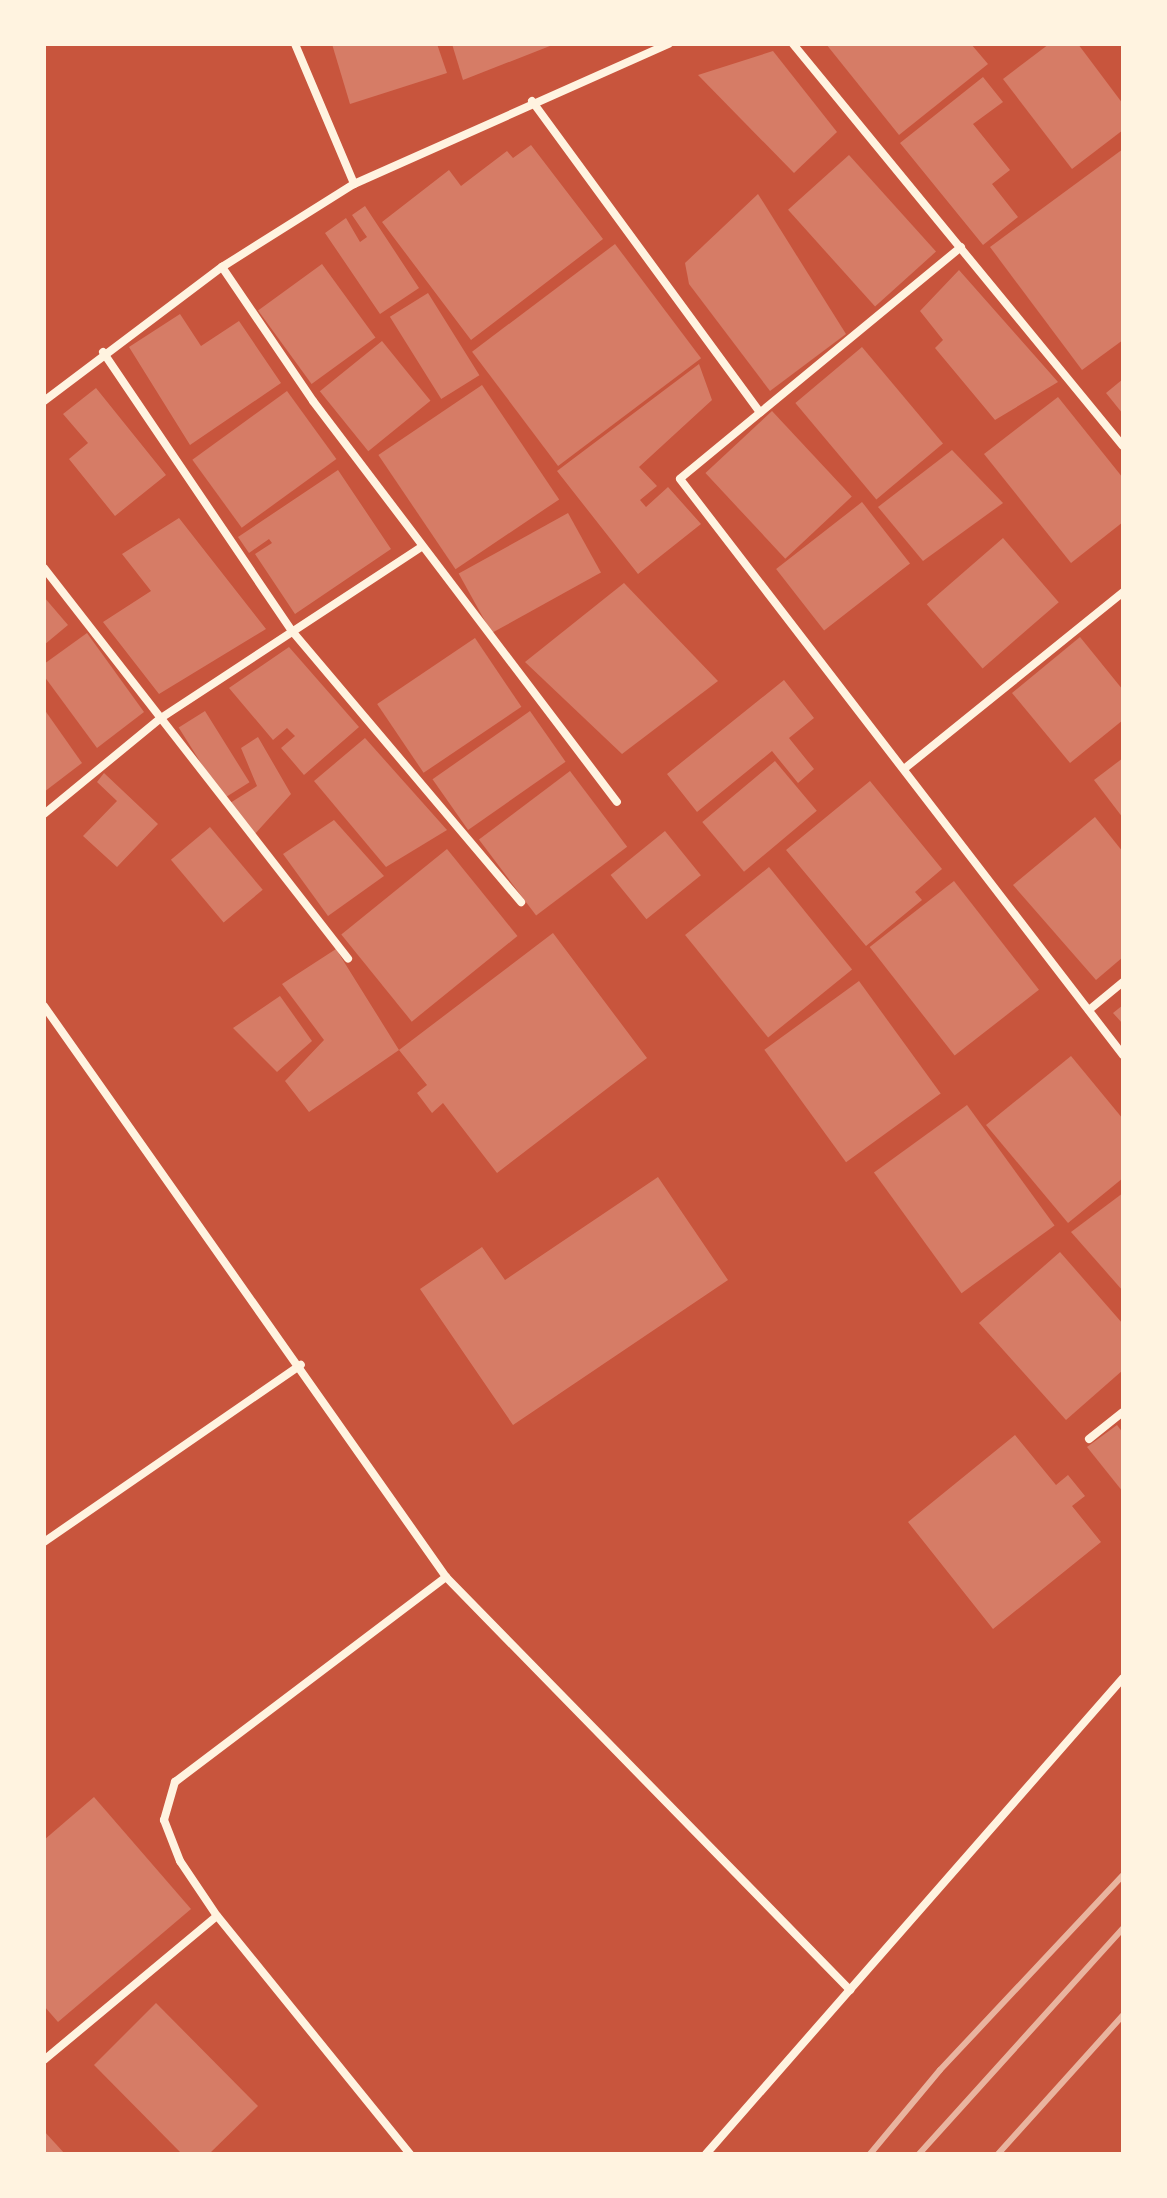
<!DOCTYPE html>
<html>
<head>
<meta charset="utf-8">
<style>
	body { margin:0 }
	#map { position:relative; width:1167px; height:2198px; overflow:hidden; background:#c8553d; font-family:"DM Sans",sans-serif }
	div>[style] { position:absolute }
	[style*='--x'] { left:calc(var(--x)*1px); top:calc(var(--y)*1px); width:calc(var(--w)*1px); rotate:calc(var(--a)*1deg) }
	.building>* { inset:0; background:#d67c66; transform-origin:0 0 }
	.minor>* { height:8px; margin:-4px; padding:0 4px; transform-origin:4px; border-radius:4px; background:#fff3e0 }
	.rail>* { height:6px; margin:-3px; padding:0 3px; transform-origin:3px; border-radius:3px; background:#e9b49f }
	span { translate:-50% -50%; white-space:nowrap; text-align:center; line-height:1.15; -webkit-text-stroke:6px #fff3e0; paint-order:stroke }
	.frame { position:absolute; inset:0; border:46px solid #fff3e0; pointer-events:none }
</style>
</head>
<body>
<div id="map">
	<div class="building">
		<i style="clip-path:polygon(332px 44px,437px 44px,447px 73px,350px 104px)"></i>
		<i style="clip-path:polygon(452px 44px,555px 44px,463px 80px)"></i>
		<i style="clip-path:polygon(826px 44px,971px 44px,988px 64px,899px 135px)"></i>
		<i style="clip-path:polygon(1049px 44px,1078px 44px,1123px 104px,1123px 130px,1072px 169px,1003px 79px)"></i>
		<i style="clip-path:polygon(773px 51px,837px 132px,794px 173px,698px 75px)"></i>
		<i style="clip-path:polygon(983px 77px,1003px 102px,973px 124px,1010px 170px,992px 184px,1018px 217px,983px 245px,900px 143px)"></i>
		<i style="clip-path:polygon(531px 145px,603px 239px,471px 340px,382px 222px,449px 170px,461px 186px,507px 151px,513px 158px)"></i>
		<i style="clip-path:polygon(1123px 149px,1123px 340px,1082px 370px,990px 247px)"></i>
		<i style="left:849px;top:155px;width:130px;height:82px;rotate:48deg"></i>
		<i style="clip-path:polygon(758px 194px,846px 334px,770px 391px,689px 284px,685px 263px)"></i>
		<i style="clip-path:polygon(365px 206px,419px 288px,380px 314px,325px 233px,346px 218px,360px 242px,367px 237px,352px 215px)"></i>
		<i style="left:615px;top:244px;width:143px;height:179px;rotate:53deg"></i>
		<i style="left:322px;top:264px;width:91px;height:79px;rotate:54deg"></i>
		<i style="clip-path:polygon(959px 270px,1058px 382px,995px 420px,935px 348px,943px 340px,920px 311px)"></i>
		<i style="left:428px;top:293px;width:97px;height:45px;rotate:58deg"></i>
		<i style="clip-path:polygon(180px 314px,201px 346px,239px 321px,281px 383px,190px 445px,129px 347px)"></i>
		<i style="left:382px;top:341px;width:77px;height:80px;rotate:51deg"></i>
		<i style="left:862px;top:347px;width:126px;height:87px;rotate:50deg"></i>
		<i style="clip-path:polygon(699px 364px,712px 400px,639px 467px,657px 486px,640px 500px,646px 507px,668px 487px,701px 524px,638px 574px,557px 471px)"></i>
		<i style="clip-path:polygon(1123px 379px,1123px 414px,1106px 393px)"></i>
		<i style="left:482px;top:385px;width:138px;height:125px;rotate:56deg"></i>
		<i style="clip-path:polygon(96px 388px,166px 475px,115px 516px,69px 459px,88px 443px,63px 414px)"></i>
		<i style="left:287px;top:391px;width:84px;height:117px;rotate:54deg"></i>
		<i style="clip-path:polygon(1058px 397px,1123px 478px,1123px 522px,1071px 563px,984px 454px)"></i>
		<i style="left:772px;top:411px;width:117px;height:91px;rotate:47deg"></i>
		<i style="clip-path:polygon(952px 450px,1003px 503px,923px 561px,878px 507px)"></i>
		<i style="clip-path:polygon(338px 470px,391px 549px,295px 614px,255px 554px,272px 543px,269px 539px,249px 553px,238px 537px)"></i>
		<i style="left:862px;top:502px;width:78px;height:109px;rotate:52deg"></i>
		<i style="left:568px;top:513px;width:68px;height:125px;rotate:61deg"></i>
		<i style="clip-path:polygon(179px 518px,266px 629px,159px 694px,103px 622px,151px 591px,122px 554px)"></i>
		<i style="left:1003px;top:538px;width:85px;height:101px;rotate:49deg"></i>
		<i style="clip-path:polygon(624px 583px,718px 681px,622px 754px,525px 662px)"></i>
		<i style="clip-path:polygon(44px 597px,68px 625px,44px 645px)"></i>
		<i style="clip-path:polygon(87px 633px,144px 712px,97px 748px,44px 676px,44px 664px)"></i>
		<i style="clip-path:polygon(1080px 637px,1123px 690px,1123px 720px,1070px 763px,1012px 693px)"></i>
		<i style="left:475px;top:638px;width:83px;height:118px;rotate:56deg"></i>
		<i style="clip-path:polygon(289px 647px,359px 727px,304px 775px,281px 748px,295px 736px,287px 728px,273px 740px,229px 688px)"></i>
		<i style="clip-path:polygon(784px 680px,814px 718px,789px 738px,814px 769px,798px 783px,772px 751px,697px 812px,667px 774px)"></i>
		<i style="clip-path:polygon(44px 709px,82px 763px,44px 792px)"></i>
		<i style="left:205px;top:711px;width:84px;height:31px;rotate:58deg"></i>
		<i style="left:530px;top:711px;width:62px;height:119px;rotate:55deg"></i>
		<i style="clip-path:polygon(258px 737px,291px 794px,254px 835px,230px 803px,257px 786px,241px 748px)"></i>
		<i style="clip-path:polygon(365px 738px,447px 830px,386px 867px,314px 781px)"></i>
		<i style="clip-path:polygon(1123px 758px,1123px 818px,1094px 780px)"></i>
		<i style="left:775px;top:761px;width:65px;height:95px;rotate:50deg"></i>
		<i style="left:570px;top:771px;width:95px;height:114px;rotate:53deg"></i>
		<i style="clip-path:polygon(104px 773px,158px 824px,117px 867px,83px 836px,117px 801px,97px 782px)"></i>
		<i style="clip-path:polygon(870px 781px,942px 869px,915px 892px,922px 900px,866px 946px,786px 850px)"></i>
		<i style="clip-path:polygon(1095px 817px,1123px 852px,1123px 957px,1096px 980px,1013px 885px)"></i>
		<i style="clip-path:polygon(334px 820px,384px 876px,328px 916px,283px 854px)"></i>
		<i style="left:210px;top:827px;width:82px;height:51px;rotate:50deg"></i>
		<i style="left:665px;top:831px;width:57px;height:70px;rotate:51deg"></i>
		<i style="left:447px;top:849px;width:112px;height:136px;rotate:51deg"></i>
		<i style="left:769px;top:867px;width:132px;height:108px;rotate:51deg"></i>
		<i style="left:954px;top:881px;width:138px;height:107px;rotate:52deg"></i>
		<i style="clip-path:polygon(553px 933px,647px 1058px,497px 1173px,443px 1103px,432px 1113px,417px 1093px,427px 1085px,399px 1050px)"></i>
		<i style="clip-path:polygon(336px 949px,399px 1050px,309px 1112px,285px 1081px,324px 1040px,282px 984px)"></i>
		<i style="left:859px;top:981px;width:139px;height:117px;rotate:54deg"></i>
		<i style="clip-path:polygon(280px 996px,312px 1041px,277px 1072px,233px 1028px)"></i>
		<i style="clip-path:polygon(1123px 1005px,1123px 1024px,1113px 1013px)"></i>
		<i style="clip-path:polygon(1071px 1056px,1123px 1119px,1123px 1178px,1068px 1223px,986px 1125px)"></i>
		<i style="left:967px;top:1105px;width:149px;height:115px;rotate:54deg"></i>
		<i style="clip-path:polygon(658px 1177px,728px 1280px,513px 1425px,420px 1289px,482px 1247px,505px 1280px)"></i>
		<i style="clip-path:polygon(1123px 1193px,1123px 1291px,1071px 1232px)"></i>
		<i style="clip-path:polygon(1060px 1252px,1123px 1324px,1123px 1370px,1066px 1420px,979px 1323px)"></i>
		<i style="clip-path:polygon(1117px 1425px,1123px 1433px,1123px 1492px,1087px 1447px)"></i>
		<i style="clip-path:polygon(1015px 1435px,1056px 1485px,1068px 1475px,1085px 1496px,1072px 1506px,1101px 1542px,993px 1629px,908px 1522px)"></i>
		<i style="clip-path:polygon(94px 1797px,191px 1909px,58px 2022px,44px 2006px,44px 1840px)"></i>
		<i style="clip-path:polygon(156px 2003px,258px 2106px,209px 2154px,182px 2154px,94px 2065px)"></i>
		<i style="clip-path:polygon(44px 2131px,65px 2154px,44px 2154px)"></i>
	</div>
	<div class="minor">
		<i style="--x:295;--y:44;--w:152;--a:67.1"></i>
		<i style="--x:793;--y:44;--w:520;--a:50.62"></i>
		<i style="--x:532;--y:101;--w:386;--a:53.8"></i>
		<i style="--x:961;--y:247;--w:364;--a:140.5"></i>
		<i style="--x:680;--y:479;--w:727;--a:52.44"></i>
		<i style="--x:222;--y:267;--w:162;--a:55.8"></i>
		<i style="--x:313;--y:401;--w:503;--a:52.83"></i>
		<i style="--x:103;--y:352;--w:337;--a:55.9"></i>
		<i style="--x:292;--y:631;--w:355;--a:49.8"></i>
		<i style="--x:44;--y:401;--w:223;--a:-37"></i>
		<i style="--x:222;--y:267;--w:156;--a:-32.2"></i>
		<i style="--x:354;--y:184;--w:345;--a:-24"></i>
		<i style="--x:44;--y:568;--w:495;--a:52.1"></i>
		<i style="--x:904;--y:769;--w:282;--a:-38.9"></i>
		<i style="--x:44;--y:814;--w:151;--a:-39.4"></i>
		<i style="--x:161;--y:718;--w:311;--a:-33.3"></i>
		<i style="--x:44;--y:1006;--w:698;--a:54.85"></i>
		<i style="--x:446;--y:1577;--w:578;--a:45.63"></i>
		<i style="--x:1089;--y:1010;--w:44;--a:-39.5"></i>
		<i style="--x:1089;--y:1439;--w:43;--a:-38.5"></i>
		<i style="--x:44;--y:1542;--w:312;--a:-34.6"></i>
		<i style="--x:44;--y:2060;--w:225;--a:-39.8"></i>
		<i style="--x:410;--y:2154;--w:306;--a:-129"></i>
		<i style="--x:217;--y:1916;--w:66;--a:-123.9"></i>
		<i style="--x:180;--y:1861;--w:44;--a:-111.3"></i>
		<i style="--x:164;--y:1820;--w:40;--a:-74"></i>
		<i style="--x:175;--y:1782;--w:340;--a:-37.1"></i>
		<i style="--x:706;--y:2154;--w:633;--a:-48.78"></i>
	</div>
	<div class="rail">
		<i style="--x:870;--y:2154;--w:109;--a:-50.2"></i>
		<i style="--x:940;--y:2070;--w:267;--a:-46.8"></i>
		<i style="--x:919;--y:2154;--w:304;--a:-47.9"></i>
		<i style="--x:998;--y:2154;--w:187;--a:-48"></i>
	</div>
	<div class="frame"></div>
</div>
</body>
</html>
